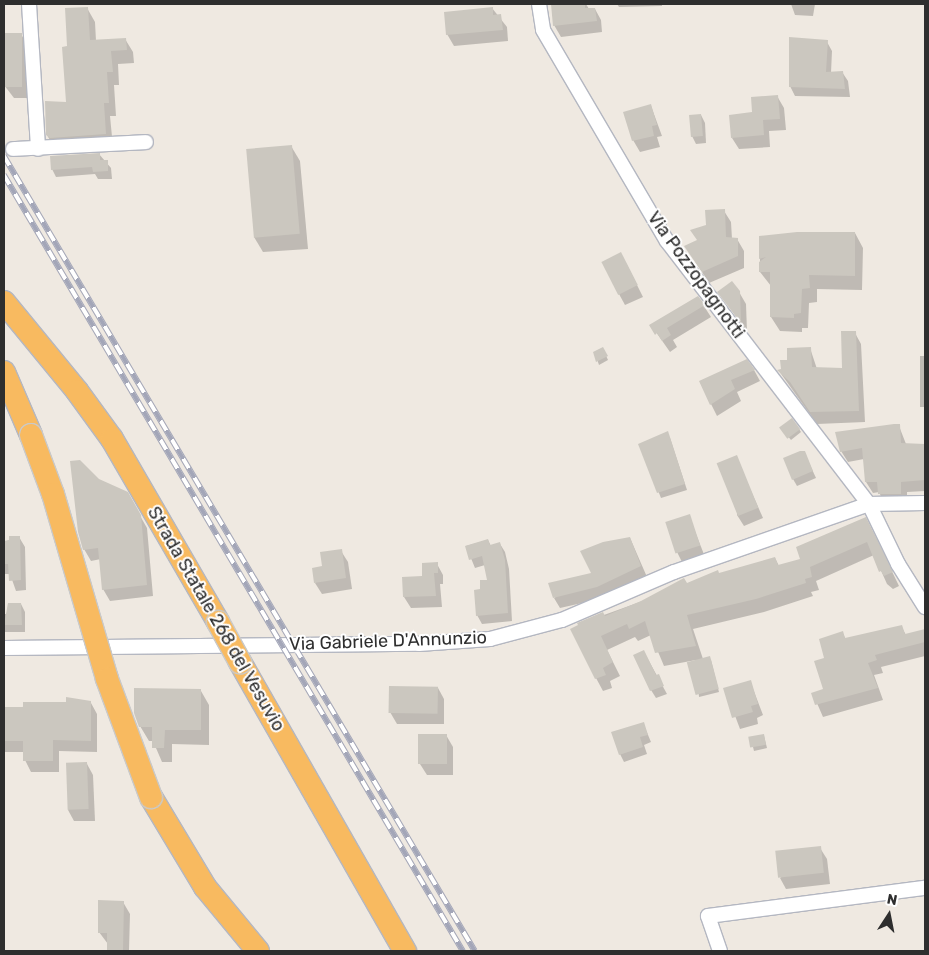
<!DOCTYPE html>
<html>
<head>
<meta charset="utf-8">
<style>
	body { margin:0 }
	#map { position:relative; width:929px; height:955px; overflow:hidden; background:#efe9e1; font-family:Rubik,sans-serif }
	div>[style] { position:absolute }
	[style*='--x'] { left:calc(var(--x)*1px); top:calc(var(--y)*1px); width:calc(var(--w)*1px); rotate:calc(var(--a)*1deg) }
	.shadow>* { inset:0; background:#0003; transform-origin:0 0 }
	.building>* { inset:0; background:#cbc7bf; transform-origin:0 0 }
	.roads { filter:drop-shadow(1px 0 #b4b7c1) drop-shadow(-1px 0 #b4b7c1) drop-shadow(0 1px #b4b7c1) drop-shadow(0 -1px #b4b7c1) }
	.minor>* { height:14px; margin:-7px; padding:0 7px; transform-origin:7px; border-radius:7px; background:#fff }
	.trunk>* { height:22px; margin:-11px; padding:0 11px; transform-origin:11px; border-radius:11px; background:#f8ba60 }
	.rail>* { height:5.5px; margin-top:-2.75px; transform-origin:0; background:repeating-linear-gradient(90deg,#fff 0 11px,#a3a6b8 0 22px); box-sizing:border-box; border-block:1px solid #a3a6b8 }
	.bridges { filter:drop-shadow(1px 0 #c9c9c9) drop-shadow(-1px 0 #c9c9c9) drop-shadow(0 1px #c9c9c9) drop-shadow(0 -1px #c9c9c9) }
	.trunk-bridge>* { height:22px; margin:-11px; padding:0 11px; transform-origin:11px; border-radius:11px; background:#f8ba60 }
	span { translate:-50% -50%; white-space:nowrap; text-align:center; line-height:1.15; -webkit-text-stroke:4px #fff; paint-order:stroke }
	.street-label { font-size:18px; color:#2e2e2e }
	.frame { position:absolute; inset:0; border:5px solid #2e2e2e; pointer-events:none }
	.north { position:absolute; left:864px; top:890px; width:50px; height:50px; -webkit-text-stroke:4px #fff; paint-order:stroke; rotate:11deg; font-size:14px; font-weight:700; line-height:20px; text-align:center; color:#2e2e2e }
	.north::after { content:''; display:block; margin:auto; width:18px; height:22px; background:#2e2e2e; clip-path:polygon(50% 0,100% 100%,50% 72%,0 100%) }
</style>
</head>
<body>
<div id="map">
	<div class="shadow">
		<i style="clip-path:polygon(552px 4px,586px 4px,589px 9px,595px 9px,601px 20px,602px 32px,561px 37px,554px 25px)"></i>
		<i style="clip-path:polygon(617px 4px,662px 4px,662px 6px,619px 7px)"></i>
		<i style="clip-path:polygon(791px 4px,815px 4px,813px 16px,795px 15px)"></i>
		<i style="clip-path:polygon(87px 8px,95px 22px,96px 41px,125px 39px,133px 52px,134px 63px,118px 64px,119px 85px,114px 85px,116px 116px,110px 116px,113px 147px,55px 149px,47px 135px,67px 103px,68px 47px)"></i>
		<i style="clip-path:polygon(492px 8px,507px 27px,508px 41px,454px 46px,447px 34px)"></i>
		<i style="clip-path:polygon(21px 34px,28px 46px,31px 98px,14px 98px,4px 85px,4px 35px)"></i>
		<i style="clip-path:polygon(827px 42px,832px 51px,831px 73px,842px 72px,848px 81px,850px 97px,795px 96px,790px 86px)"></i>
		<i style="clip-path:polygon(777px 96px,784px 108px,786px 130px,769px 131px,770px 147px,739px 149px,732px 138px,754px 113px)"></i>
		<i style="clip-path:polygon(651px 106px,662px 136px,657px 137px,660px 147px,640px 152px,633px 140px)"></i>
		<i style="clip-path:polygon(701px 115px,705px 123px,706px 143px,696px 144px,692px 136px)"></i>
		<i style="clip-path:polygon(291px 146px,300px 161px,308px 249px,263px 252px,254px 237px)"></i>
		<i style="clip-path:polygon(99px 154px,111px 168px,112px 179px,98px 179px,95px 174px,56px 177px,52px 169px)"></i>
		<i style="clip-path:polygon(724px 211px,731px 222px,732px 239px,737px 239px,744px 251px,744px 268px,709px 283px,693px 258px,707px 226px)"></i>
		<i style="clip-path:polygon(855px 233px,863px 248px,862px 290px,817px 289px,817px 302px,809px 303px,808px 328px,802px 328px,802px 332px,780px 331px,771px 317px,771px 286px,760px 272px,760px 237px)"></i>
		<i style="clip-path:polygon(627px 265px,643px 297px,625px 305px,619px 294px)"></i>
		<i style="clip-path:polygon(719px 292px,739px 292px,746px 304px,747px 332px)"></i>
		<i style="clip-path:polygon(698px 297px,711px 317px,673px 340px,677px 347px,670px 352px,651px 325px)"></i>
		<i style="clip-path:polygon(855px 333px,861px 344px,865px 422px,817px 424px,779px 371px,810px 348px,817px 369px,843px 369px)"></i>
		<i style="clip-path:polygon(603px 349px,608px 360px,599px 365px,595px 353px)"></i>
		<i style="left:920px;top:356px;width:5px;height:51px"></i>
		<i style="clip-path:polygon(754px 370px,760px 381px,737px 392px,741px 401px,717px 416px,700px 382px)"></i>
		<i style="clip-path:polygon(899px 426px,906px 444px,925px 445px,925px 491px,907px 492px,907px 504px,885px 505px,879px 492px,873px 493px,866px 482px,864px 459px,848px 462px,841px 451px)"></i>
		<i style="clip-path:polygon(799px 429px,801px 432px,791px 440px,783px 430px)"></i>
		<i style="clip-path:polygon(670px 438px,687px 490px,661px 498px,640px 445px)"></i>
		<i style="clip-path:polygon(804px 452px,816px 478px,797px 486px,793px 479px)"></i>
		<i style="clip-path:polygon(736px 457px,763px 518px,744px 526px,737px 515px)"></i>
		<i style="clip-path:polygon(98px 480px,127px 493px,147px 528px,153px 596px,110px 601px,103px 589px,101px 559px,91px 561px,84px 549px)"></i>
		<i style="clip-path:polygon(689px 516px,705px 557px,683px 564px,677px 552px)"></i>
		<i style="clip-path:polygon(873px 532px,899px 586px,893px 589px,887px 584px,874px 555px,816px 581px,819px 590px,811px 592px,813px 596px,764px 612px,693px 629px,703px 659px,711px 660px,719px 692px,699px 697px,696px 660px,664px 666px,651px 635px,638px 641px,635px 637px,607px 650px,620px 676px,610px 681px,612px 688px,603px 691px,596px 678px,579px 624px,687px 585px,775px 558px,779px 566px,802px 560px)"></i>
		<i style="clip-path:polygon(19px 537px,25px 547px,26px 590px,16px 591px,10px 574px,4px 574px,4px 542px)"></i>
		<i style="clip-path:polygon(630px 538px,647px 577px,604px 598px,560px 608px,554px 598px,593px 573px)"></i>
		<i style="clip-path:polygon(488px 540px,491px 546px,500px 544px,505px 552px,509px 569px,512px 621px,482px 624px,477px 615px,482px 590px,489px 581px,485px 565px,475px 568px,466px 546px)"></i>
		<i style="clip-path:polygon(341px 551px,348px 562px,352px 589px,322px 594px,315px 583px)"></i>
		<i style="clip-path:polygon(437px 564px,443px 575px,443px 584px,440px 584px,442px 607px,411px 608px,404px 597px)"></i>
		<i style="clip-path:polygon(21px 604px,25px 612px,25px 632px,4px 632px,4px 614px,9px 614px)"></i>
		<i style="clip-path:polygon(901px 626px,906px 635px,925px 630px,925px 656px,881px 667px,883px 673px,874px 675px,883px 700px,823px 717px,813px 694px,825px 690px,826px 659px,842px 633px,846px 639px)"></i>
		<i style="clip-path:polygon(644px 652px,667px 694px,656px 698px,651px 690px)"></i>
		<i style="clip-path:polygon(750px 681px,763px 715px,757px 718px,758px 724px,740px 729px,725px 689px)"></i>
		<i style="clip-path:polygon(438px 688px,444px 699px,444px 724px,397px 724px,390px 712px)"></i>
		<i style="clip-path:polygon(201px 691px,209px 705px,209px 745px,172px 744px,172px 762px,162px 762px,153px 741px,149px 741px,140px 726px)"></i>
		<i style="clip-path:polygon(91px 703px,97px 714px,97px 752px,59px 751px,59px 772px,31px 772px,25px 760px,25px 752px,4px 752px,4px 708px)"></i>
		<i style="clip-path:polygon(643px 723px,651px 742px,644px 745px,647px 754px,624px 762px,620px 754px)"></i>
		<i style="clip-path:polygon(446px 735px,453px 747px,453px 775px,427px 775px,420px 764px)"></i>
		<i style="clip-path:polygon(764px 736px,767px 748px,754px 751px,753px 747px)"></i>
		<i style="clip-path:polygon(87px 764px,93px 775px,95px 821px,74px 821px,68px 810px)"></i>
		<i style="clip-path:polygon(820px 848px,827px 859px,830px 884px,786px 889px,780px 878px)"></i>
		<i style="clip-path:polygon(123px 902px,130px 914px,129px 951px,108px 951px,108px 944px,99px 932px)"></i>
	</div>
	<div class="building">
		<i style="clip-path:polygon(551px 4px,585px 4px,585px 8px,595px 8px,597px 21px,553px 26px)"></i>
		<i style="clip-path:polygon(88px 7px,90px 40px,126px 38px,127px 50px,111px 51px,113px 72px,107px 72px,109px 103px,104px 103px,106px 134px,50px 138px,46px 135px,45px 101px,66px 102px,62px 47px,67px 46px,65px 8px)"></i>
		<i style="clip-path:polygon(493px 7px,493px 15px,501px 14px,503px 30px,446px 35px,444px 12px)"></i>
		<i style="left:4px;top:33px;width:18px;height:54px"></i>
		<i style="clip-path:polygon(789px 37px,828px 40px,826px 72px,843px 71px,845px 89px,789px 87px)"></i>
		<i style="clip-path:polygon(778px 95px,780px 119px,763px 120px,764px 135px,731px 138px,729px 115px,752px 112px,751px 97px)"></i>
		<i style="clip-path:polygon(651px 104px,657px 125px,652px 126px,654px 136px,632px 141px,623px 112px)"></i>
		<i style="left:701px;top:114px;width:22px;height:12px;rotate:85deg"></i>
		<i style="left:292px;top:145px;width:89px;height:46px;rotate:85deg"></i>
		<i style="clip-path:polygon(100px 153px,100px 160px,108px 160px,108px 171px,93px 172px,92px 167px,51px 170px,50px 156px)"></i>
		<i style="clip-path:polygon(725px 209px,726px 237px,738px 238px,738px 256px,702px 272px,684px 246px,697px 240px,690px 230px,706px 225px,705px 210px)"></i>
		<i style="clip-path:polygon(797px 232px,855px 232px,855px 276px,809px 275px,810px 288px,802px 289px,801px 313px,794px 314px,794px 318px,770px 317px,770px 272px,759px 272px,759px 262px,766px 257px,759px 259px,759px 236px)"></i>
		<i style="left:621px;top:252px;width:37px;height:22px;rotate:63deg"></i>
		<i style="clip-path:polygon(732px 281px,740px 291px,741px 323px,717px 292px)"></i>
		<i style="clip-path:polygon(698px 296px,705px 305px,667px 328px,671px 335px,662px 341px,657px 333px,655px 335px,649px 325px)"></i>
		<i style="clip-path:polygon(841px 331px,856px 331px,859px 411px,810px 412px,790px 382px,777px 370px,781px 369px,780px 360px,787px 360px,787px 348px,811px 347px,812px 367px,842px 368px)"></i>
		<i style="clip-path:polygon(603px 347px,608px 356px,596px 362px,593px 352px)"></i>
		<i style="clip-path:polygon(747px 359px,755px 370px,731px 380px,735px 389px,710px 405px,699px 381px)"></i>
		<i style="left:792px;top:418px;width:14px;height:16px;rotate:54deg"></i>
		<i style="clip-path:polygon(894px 424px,900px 424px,901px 443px,925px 444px,925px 480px,901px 482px,901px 494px,878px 494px,877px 482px,865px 482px,862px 448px,840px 452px,835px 432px)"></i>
		<i style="clip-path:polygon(668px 431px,685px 484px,657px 493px,638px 444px)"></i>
		<i style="clip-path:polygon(800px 451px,805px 451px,813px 471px,792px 480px,783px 458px)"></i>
		<i style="left:737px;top:455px;width:57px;height:22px;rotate:68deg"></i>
		<i style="clip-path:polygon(80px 460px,99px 479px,128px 492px,141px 515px,147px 585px,102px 590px,98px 548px,83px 550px,78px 532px,70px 461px)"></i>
		<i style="left:690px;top:514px;width:33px;height:26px;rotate:72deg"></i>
		<i style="clip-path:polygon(866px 517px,893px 572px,884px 576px,881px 571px,879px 572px,867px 542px,810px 567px,812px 577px,805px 579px,806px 583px,756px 599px,687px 615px,696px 646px,655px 653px,645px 621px,629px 629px,627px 624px,601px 636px,613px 662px,603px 668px,606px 675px,595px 679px,570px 629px,578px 625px,577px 623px,603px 612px,605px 616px,641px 601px,684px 578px,687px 583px,718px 570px,719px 573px,775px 557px,778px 565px,800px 559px,796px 547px)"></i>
		<i style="clip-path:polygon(9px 536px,20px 536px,21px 580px,9px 581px,8px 564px,4px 564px,4px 541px,9px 540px)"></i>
		<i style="clip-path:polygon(630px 537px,641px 566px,597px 587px,553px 598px,548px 583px,591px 573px,580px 551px,603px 542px)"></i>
		<i style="clip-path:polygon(488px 539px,490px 545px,500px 542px,505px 560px,508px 613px,476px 616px,474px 590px,480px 589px,480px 580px,487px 580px,482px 556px,469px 560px,465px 546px)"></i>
		<i style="clip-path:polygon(342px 549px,346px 578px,314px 583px,312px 568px,322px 566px,320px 552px)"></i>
		<i style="clip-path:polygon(438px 562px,438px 573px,434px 573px,436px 596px,403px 597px,402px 577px,422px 576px,422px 563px)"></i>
		<i style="clip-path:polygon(8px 603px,21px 603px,22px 625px,4px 625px)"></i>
		<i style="clip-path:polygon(902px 625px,905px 634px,925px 629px,925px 642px,875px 655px,877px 660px,868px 663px,878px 688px,815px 705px,811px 693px,823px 689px,814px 661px,824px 658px,819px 639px,843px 631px,845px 638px)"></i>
		<i style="clip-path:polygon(644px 650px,656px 675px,659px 674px,664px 686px,650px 691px,633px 655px)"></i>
		<i style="left:710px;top:656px;width:34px;height:24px;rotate:75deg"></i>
		<i style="clip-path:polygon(751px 680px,758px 704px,751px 706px,753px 712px,732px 718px,723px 688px)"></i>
		<i style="left:389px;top:686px;width:49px;height:27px;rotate:1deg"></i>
		<i style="clip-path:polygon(134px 688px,201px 689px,201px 730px,165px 730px,164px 748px,152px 748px,152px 727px,139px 727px,134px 713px)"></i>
		<i style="clip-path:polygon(66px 697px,91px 701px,91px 741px,53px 740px,53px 761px,23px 761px,23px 741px,4px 741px,4px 707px,23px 707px,23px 702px,66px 702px)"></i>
		<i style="clip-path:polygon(644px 722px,648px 735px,640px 737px,643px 747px,619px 755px,611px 732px)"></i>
		<i style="left:418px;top:734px;width:29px;height:30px"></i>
		<i style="left:764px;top:734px;width:11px;height:16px;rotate:80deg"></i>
		<i style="left:87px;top:762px;width:47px;height:21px;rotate:88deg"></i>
		<i style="left:821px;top:846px;width:27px;height:46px;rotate:84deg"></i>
		<i style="clip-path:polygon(98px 900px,124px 901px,123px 951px,107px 951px,107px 933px,98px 933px)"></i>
	</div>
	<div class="roads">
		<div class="minor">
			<i style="--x:29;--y:4;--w:145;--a:86.4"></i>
			<i style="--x:539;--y:4;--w:26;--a:81"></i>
			<i style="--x:543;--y:30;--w:245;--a:59.6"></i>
			<i style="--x:667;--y:241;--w:332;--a:52.5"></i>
			<i style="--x:869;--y:504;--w:67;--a:64.2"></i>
			<i style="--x:898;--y:564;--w:51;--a:57.9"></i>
			<i style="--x:13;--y:149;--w:133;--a:-3"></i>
			<i style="--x:4;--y:648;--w:415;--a:-0.6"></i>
			<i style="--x:419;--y:644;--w:71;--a:-4"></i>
			<i style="--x:490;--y:639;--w:74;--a:-14.8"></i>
			<i style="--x:562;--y:620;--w:122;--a:-23.2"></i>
			<i style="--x:674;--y:572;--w:207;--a:-19.2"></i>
			<i style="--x:869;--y:504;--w:56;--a:-1"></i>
			<i style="--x:720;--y:951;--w:37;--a:-109"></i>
			<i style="--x:708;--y:916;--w:219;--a:-7.4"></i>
		</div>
		<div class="trunk">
			<i style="--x:4;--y:302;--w:115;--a:50.6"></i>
			<i style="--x:77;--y:391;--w:59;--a:53.9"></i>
			<i style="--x:112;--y:439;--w:211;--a:59.9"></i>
			<i style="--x:4;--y:372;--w:69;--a:66.8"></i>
			<i style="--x:240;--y:662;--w:333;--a:60.3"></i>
			<i style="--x:151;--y:797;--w:105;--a:59"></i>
			<i style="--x:205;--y:887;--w:83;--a:50.4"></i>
		</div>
	</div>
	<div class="rail">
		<i style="--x:4;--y:156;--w:924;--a:59.36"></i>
		<i style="--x:4;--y:175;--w:902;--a:59.4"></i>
	</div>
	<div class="bridges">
		<div class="trunk-bridge">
			<i style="--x:31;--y:435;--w:63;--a:69.6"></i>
			<i style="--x:53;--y:494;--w:193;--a:73.7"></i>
			<i style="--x:107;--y:679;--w:126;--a:69.6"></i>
			<i style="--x:218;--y:622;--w:46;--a:61.2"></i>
		</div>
	</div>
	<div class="street-label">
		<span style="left:696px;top:275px;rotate:54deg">Via Pozzopagnotti</span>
		<span style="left:216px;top:619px;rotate:60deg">Strada Statale 268 del Vesuvio</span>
		<span style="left:388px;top:641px;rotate:-2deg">Via Gabriele D'Annunzio</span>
	</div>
	<div class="frame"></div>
	<div class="north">N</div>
</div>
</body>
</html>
